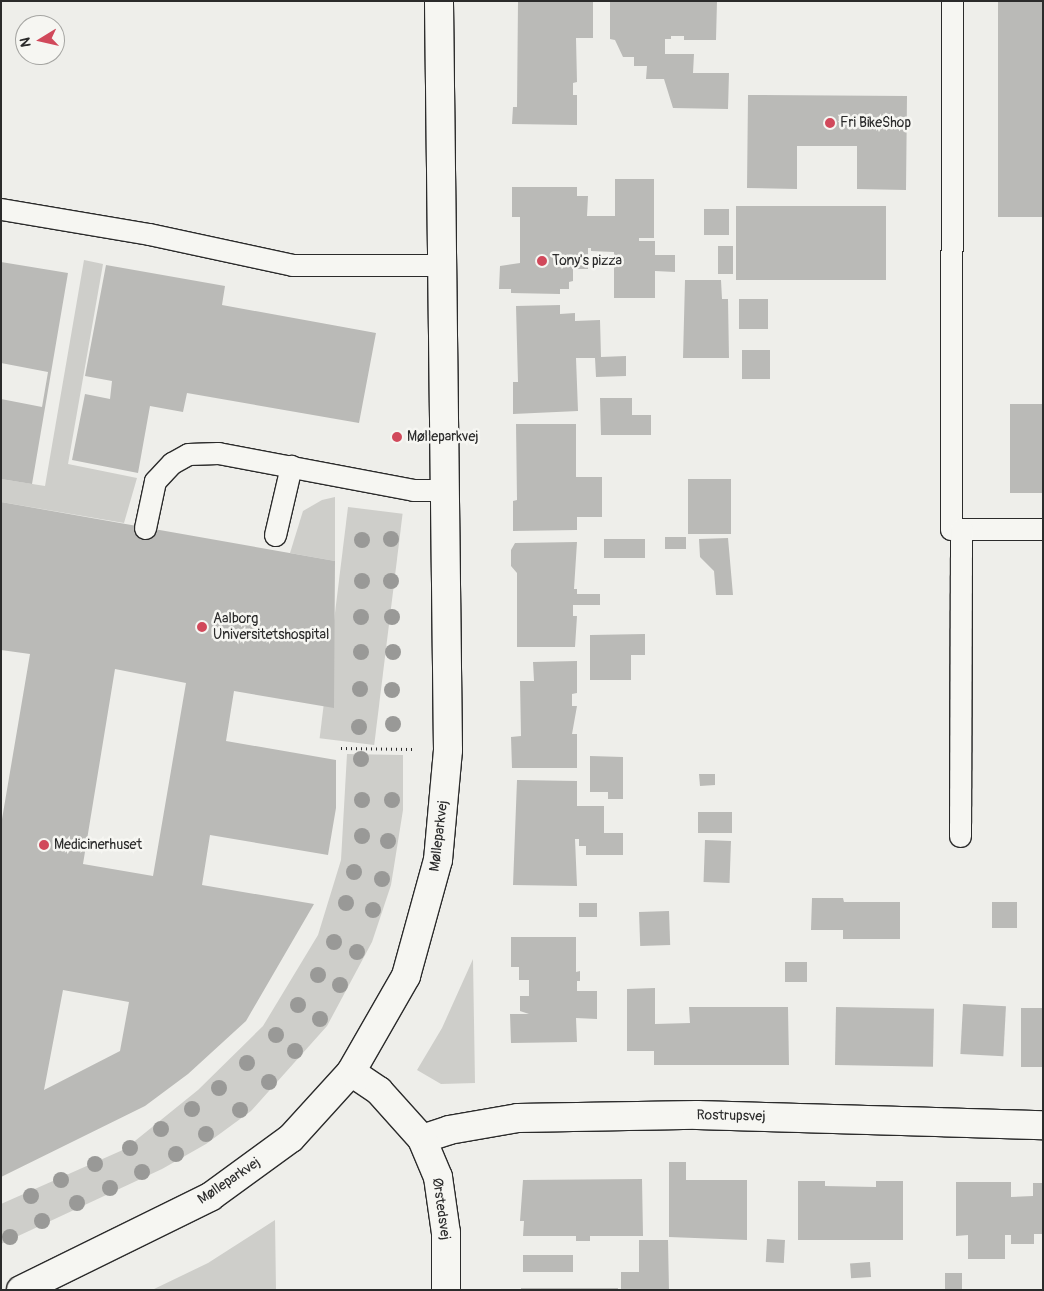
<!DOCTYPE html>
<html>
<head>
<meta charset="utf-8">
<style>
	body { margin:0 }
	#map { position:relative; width:1044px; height:1291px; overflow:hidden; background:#eeeeea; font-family:Pangolin,sans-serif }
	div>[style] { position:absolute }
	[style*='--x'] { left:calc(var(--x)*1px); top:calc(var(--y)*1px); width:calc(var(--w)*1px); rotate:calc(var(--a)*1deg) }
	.green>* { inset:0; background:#cececa; transform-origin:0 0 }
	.building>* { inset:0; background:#babab7; transform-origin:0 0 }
	.path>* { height:3px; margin-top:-1.5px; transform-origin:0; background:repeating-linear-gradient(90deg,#2b2b2b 0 1px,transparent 0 5px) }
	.roads { filter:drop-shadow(1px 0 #2b2b2b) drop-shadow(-1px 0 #2b2b2b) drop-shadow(0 1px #2b2b2b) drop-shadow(0 -1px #2b2b2b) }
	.lane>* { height:21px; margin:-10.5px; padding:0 10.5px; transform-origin:10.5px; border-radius:10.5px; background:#f6f6f2 }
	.street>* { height:28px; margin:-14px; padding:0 14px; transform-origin:14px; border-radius:14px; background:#f6f6f2 }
	.trees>* { width:16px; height:16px; margin:-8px; border-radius:50%; background:#999997 }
	.dots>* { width:14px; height:14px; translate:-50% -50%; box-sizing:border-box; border:2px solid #f6f6f2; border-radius:50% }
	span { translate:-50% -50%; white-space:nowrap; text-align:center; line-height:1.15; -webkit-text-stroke:5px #f6f6f2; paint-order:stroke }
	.poi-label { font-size:14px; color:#2b2b2b }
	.left { translate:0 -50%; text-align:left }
	.street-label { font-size:14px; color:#2b2b2b }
	.frame { position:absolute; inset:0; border:2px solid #2b2b2b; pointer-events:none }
	.north { position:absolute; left:15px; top:15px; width:50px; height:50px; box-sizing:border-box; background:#f6f6f2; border:1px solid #a5a5a2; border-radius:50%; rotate:261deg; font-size:14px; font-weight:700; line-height:20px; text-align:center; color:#2b2b2b }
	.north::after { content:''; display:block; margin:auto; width:18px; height:22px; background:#d1495b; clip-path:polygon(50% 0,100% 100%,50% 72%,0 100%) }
</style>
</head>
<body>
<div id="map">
	<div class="green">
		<i style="clip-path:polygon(84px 260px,103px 264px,68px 464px,137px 478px,124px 523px,1px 502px,1px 479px,45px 486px)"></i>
		<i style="clip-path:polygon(335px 497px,335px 561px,290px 553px,303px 511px,322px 500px)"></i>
		<i style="left:348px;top:507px;width:55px;height:233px;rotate:7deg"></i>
		<i style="clip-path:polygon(347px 754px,403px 755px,403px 810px,391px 885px,372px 942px,327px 1026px,251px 1111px,206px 1144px,162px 1169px,1px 1244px,1px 1204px,125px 1149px,198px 1090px,263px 1026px,318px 935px,341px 860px)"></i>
		<i style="clip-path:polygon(473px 959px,475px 1083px,441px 1084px,417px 1070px,442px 1028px)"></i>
		<i style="clip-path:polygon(275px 1220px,276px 1290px,152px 1290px,208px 1263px)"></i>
	</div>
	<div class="building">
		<i style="clip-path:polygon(518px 1px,593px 1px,593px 38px,576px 38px,577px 82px,573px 83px,573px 95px,577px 95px,577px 125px,512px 124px,513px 107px,517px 107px)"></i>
		<i style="clip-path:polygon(610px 1px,717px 1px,716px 40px,684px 40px,684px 36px,671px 36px,671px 39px,665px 39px,665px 54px,694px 54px,693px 73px,729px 73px,728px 109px,673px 108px,664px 79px,646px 79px,647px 66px,634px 66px,634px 57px,623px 57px,615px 40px,610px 39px)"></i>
		<i style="left:998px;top:1px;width:45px;height:216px"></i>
		<i style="clip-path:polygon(748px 95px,907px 96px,906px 190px,857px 189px,857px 146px,797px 146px,797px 189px,747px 188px)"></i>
		<i style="clip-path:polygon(615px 179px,654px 179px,654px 238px,639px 238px,639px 241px,655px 241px,655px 255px,675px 255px,675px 272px,655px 271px,655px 298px,614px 298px,614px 252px,591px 251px,591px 248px,588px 248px,588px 269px,573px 269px,573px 281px,569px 282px,569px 289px,560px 289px,560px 294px,511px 293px,511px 289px,499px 289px,500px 266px,520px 263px,520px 217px,512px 217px,512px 187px,577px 187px,577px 196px,588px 196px,587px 216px,615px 216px)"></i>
		<i style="left:736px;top:206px;width:150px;height:74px"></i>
		<i style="left:704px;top:209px;width:25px;height:26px"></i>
		<i style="left:718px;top:246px;width:15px;height:28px"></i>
		<i style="clip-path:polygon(1px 262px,68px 273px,32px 484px,1px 479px,1px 399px,42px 407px,48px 372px,1px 363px)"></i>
		<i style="clip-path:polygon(106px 265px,225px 286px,222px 305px,376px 333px,359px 423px,187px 393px,183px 412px,150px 406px,138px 473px,72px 460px,85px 394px,110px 399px,112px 381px,85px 376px)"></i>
		<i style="clip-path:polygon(685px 280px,721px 280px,722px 299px,728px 299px,729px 358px,683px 358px)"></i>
		<i style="left:739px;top:299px;width:29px;height:30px"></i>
		<i style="clip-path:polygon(560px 305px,560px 314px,575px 313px,575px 321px,600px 320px,601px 357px,626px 356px,626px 376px,596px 377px,595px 358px,576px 358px,578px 411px,513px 414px,513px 382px,518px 382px,516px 306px)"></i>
		<i style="left:742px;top:350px;width:28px;height:29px"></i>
		<i style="clip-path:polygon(600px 398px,632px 398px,632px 415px,651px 415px,651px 435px,601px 435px)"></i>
		<i style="left:1010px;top:404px;width:33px;height:89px"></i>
		<i style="clip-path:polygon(516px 424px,576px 424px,576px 477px,602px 477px,602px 517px,577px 517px,577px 530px,513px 531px,513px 501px,517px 500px)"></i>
		<i style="left:688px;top:479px;width:43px;height:55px"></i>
		<i style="clip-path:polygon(evenodd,1px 502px,335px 561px,334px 708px,234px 691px,226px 741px,336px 760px,336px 808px,328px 855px,210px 835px,202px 885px,314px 904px,246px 1021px,188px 1074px,145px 1106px,1px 1177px,1px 825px,30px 654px,1px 650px,1px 502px,115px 669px,186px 683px,153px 876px,83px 864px,115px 669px,1px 502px,63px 990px,129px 1002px,120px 1051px,44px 1090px,63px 990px)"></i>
		<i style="left:686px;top:537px;width:12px;height:21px;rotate:90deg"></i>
		<i style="clip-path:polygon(728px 538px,733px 595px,716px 595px,714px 571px,700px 557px,699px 539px)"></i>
		<i style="left:604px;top:539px;width:41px;height:19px"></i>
		<i style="clip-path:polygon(577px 542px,574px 589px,577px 589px,577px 594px,600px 594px,600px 605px,573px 605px,573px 616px,577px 616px,575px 647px,517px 647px,517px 573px,511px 566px,511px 550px,515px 543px)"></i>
		<i style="clip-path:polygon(645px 634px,645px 655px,631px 655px,631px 680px,590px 680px,590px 635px)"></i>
		<i style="clip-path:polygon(577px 661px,577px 693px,572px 694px,572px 706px,577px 706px,572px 734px,577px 734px,577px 768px,512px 768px,511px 737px,521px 736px,520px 681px,534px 681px,533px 662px)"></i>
		<i style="clip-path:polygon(590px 756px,623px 757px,623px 799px,608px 799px,608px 792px,590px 792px)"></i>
		<i style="clip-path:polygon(699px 774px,715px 774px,715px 785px,700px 786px)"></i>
		<i style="clip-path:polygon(517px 780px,577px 781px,577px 806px,604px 806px,604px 833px,623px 833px,623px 855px,586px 855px,586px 846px,579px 846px,579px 839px,575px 839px,577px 886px,513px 885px)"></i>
		<i style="left:698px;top:812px;width:34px;height:21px"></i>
		<i style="left:705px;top:840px;width:26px;height:42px;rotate:2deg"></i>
		<i style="clip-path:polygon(812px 898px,843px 898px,844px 902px,900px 902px,900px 939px,843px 939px,843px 930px,811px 930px)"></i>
		<i style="left:992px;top:902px;width:25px;height:26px"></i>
		<i style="left:579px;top:903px;width:18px;height:14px"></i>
		<i style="left:669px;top:911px;width:34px;height:30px;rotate:88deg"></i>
		<i style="clip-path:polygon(511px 937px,576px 937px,576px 972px,580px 971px,580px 981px,577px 981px,577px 991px,597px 991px,597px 1019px,576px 1018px,577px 1042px,511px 1043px,510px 1014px,529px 1014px,520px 1011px,520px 996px,529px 996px,529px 980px,519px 980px,519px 967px,511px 967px)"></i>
		<i style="left:785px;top:962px;width:22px;height:20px"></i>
		<i style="clip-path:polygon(655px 988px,655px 1024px,690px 1023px,689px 1007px,788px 1007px,789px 1065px,654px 1065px,654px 1051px,627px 1051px,627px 989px)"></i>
		<i style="left:963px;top:1004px;width:43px;height:50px;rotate:3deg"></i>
		<i style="left:836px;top:1007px;width:98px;height:58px;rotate:1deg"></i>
		<i style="left:1021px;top:1008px;width:22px;height:59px"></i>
		<i style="clip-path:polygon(669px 1162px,686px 1162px,686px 1180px,747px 1180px,747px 1240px,669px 1237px)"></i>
		<i style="clip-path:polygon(642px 1179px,643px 1236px,590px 1236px,590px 1241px,576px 1241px,576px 1236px,523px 1236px,524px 1221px,520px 1221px,523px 1180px)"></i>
		<i style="clip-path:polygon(798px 1181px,825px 1181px,825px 1186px,876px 1187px,876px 1181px,903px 1181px,903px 1240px,798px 1240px)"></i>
		<i style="clip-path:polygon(956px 1182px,1011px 1182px,1011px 1197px,1033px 1196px,1033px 1183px,1043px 1183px,1043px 1234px,1034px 1234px,1034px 1244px,1011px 1244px,1011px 1235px,1005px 1235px,1005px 1259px,968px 1259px,968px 1235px,956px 1236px)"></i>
		<i style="left:767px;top:1239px;width:18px;height:23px;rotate:3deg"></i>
		<i style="clip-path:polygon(639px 1240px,668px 1240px,669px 1290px,621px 1290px,621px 1272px,639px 1272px)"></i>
		<i style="left:573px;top:1255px;width:17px;height:50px;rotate:90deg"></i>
		<i style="left:870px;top:1262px;width:15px;height:20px;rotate:86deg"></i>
		<i style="left:962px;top:1273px;width:17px;height:17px;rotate:90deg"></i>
		<i style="left:521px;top:1288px;width:97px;height:2px"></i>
	</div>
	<div class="path">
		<i style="--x:341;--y:748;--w:71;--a:0.8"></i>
	</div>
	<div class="roads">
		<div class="lane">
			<i style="--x:952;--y:1;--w:528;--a:90.11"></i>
			<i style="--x:951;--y:529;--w:92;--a:0"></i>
			<i style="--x:1;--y:209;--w:150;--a:9.6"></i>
			<i style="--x:149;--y:234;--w:146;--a:12.2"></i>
			<i style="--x:292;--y:265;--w:149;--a:0"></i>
			<i style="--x:145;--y:528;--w:48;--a:-78"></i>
			<i style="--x:155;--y:481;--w:25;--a:-47"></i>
			<i style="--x:172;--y:463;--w:18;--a:-29"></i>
			<i style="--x:188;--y:454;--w:30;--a:-2"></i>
			<i style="--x:218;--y:453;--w:198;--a:10.7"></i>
			<i style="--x:413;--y:490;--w:33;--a:0"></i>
			<i style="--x:275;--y:535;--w:71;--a:-76.9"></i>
			<i style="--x:960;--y:836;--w:307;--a:-89.8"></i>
		</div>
		<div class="street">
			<i style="--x:351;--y:1072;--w:34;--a:34"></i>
			<i style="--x:379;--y:1091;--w:64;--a:48.1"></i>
			<i style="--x:422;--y:1139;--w:41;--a:67.2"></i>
			<i style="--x:438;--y:1177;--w:57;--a:81.9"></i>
			<i style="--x:446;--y:1233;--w:57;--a:90"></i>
			<i style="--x:422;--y:1139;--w:28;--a:-18"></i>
			<i style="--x:449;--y:1130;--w:70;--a:-9.9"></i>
			<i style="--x:518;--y:1118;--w:179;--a:-1"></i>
			<i style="--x:697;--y:1115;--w:346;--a:1.7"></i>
			<i style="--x:21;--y:1290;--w:211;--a:-26.2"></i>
			<i style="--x:210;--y:1197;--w:100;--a:-36.1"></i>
			<i style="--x:291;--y:1138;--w:89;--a:-47.7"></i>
			<i style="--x:351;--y:1072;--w:111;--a:-60.2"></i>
			<i style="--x:406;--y:976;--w:120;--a:-74.6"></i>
			<i style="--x:438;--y:860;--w:110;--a:-84.8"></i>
			<i style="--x:448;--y:750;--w:749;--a:-90.69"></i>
		</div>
	</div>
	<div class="trees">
		<i style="left:391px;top:539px"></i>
		<i style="left:362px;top:540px"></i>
		<i style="left:362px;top:581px"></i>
		<i style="left:391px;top:581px"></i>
		<i style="left:361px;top:617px"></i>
		<i style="left:392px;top:617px"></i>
		<i style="left:361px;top:652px"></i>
		<i style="left:393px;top:652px"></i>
		<i style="left:360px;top:689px"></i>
		<i style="left:392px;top:690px"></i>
		<i style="left:393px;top:724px"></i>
		<i style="left:359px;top:727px"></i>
		<i style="left:361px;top:759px"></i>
		<i style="left:362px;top:800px"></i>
		<i style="left:392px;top:800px"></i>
		<i style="left:362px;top:836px"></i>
		<i style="left:388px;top:841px"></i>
		<i style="left:354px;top:872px"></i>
		<i style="left:382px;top:879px"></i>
		<i style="left:346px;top:903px"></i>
		<i style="left:373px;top:910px"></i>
		<i style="left:334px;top:942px"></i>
		<i style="left:357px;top:952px"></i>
		<i style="left:318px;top:975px"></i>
		<i style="left:340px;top:985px"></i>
		<i style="left:298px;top:1005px"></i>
		<i style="left:320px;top:1019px"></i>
		<i style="left:276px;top:1035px"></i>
		<i style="left:295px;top:1051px"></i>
		<i style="left:247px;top:1063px"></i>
		<i style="left:269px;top:1082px"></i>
		<i style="left:219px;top:1088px"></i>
		<i style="left:192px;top:1109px"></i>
		<i style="left:240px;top:1110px"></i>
		<i style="left:161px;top:1129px"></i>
		<i style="left:206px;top:1134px"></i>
		<i style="left:130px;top:1148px"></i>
		<i style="left:176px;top:1154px"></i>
		<i style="left:95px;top:1164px"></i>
		<i style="left:142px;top:1172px"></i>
		<i style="left:61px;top:1180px"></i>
		<i style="left:110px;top:1188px"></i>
		<i style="left:31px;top:1196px"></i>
		<i style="left:77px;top:1203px"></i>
		<i style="left:42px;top:1221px"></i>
		<i style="left:10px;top:1237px"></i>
	</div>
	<div class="dots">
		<i style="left:830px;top:123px;background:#d1495b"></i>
		<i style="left:542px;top:261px;background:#d1495b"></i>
		<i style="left:397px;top:437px;background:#d1495b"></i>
		<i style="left:202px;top:627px;background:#d1495b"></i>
		<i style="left:44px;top:845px;background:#d1495b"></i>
	</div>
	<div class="poi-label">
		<span class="left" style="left:840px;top:123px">Fri BikeShop</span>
		<span class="left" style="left:552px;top:261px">Tony's pizza</span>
		<span class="left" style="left:407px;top:437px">Mølleparkvej</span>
		<span class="left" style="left:213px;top:627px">Aalborg<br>Universitetshospital</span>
		<span class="left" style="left:54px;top:845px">Medicinerhuset</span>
	</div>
	<div class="street-label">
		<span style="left:439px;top:836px;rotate:-83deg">Mølleparkvej</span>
		<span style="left:731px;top:1116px;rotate:1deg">Rostrupsvej</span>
		<span style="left:229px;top:1181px;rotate:-34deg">Mølleparkvej</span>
		<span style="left:441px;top:1209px;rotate:82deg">Ørstedsvej</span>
	</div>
	<div class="frame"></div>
	<div class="north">N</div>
</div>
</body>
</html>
